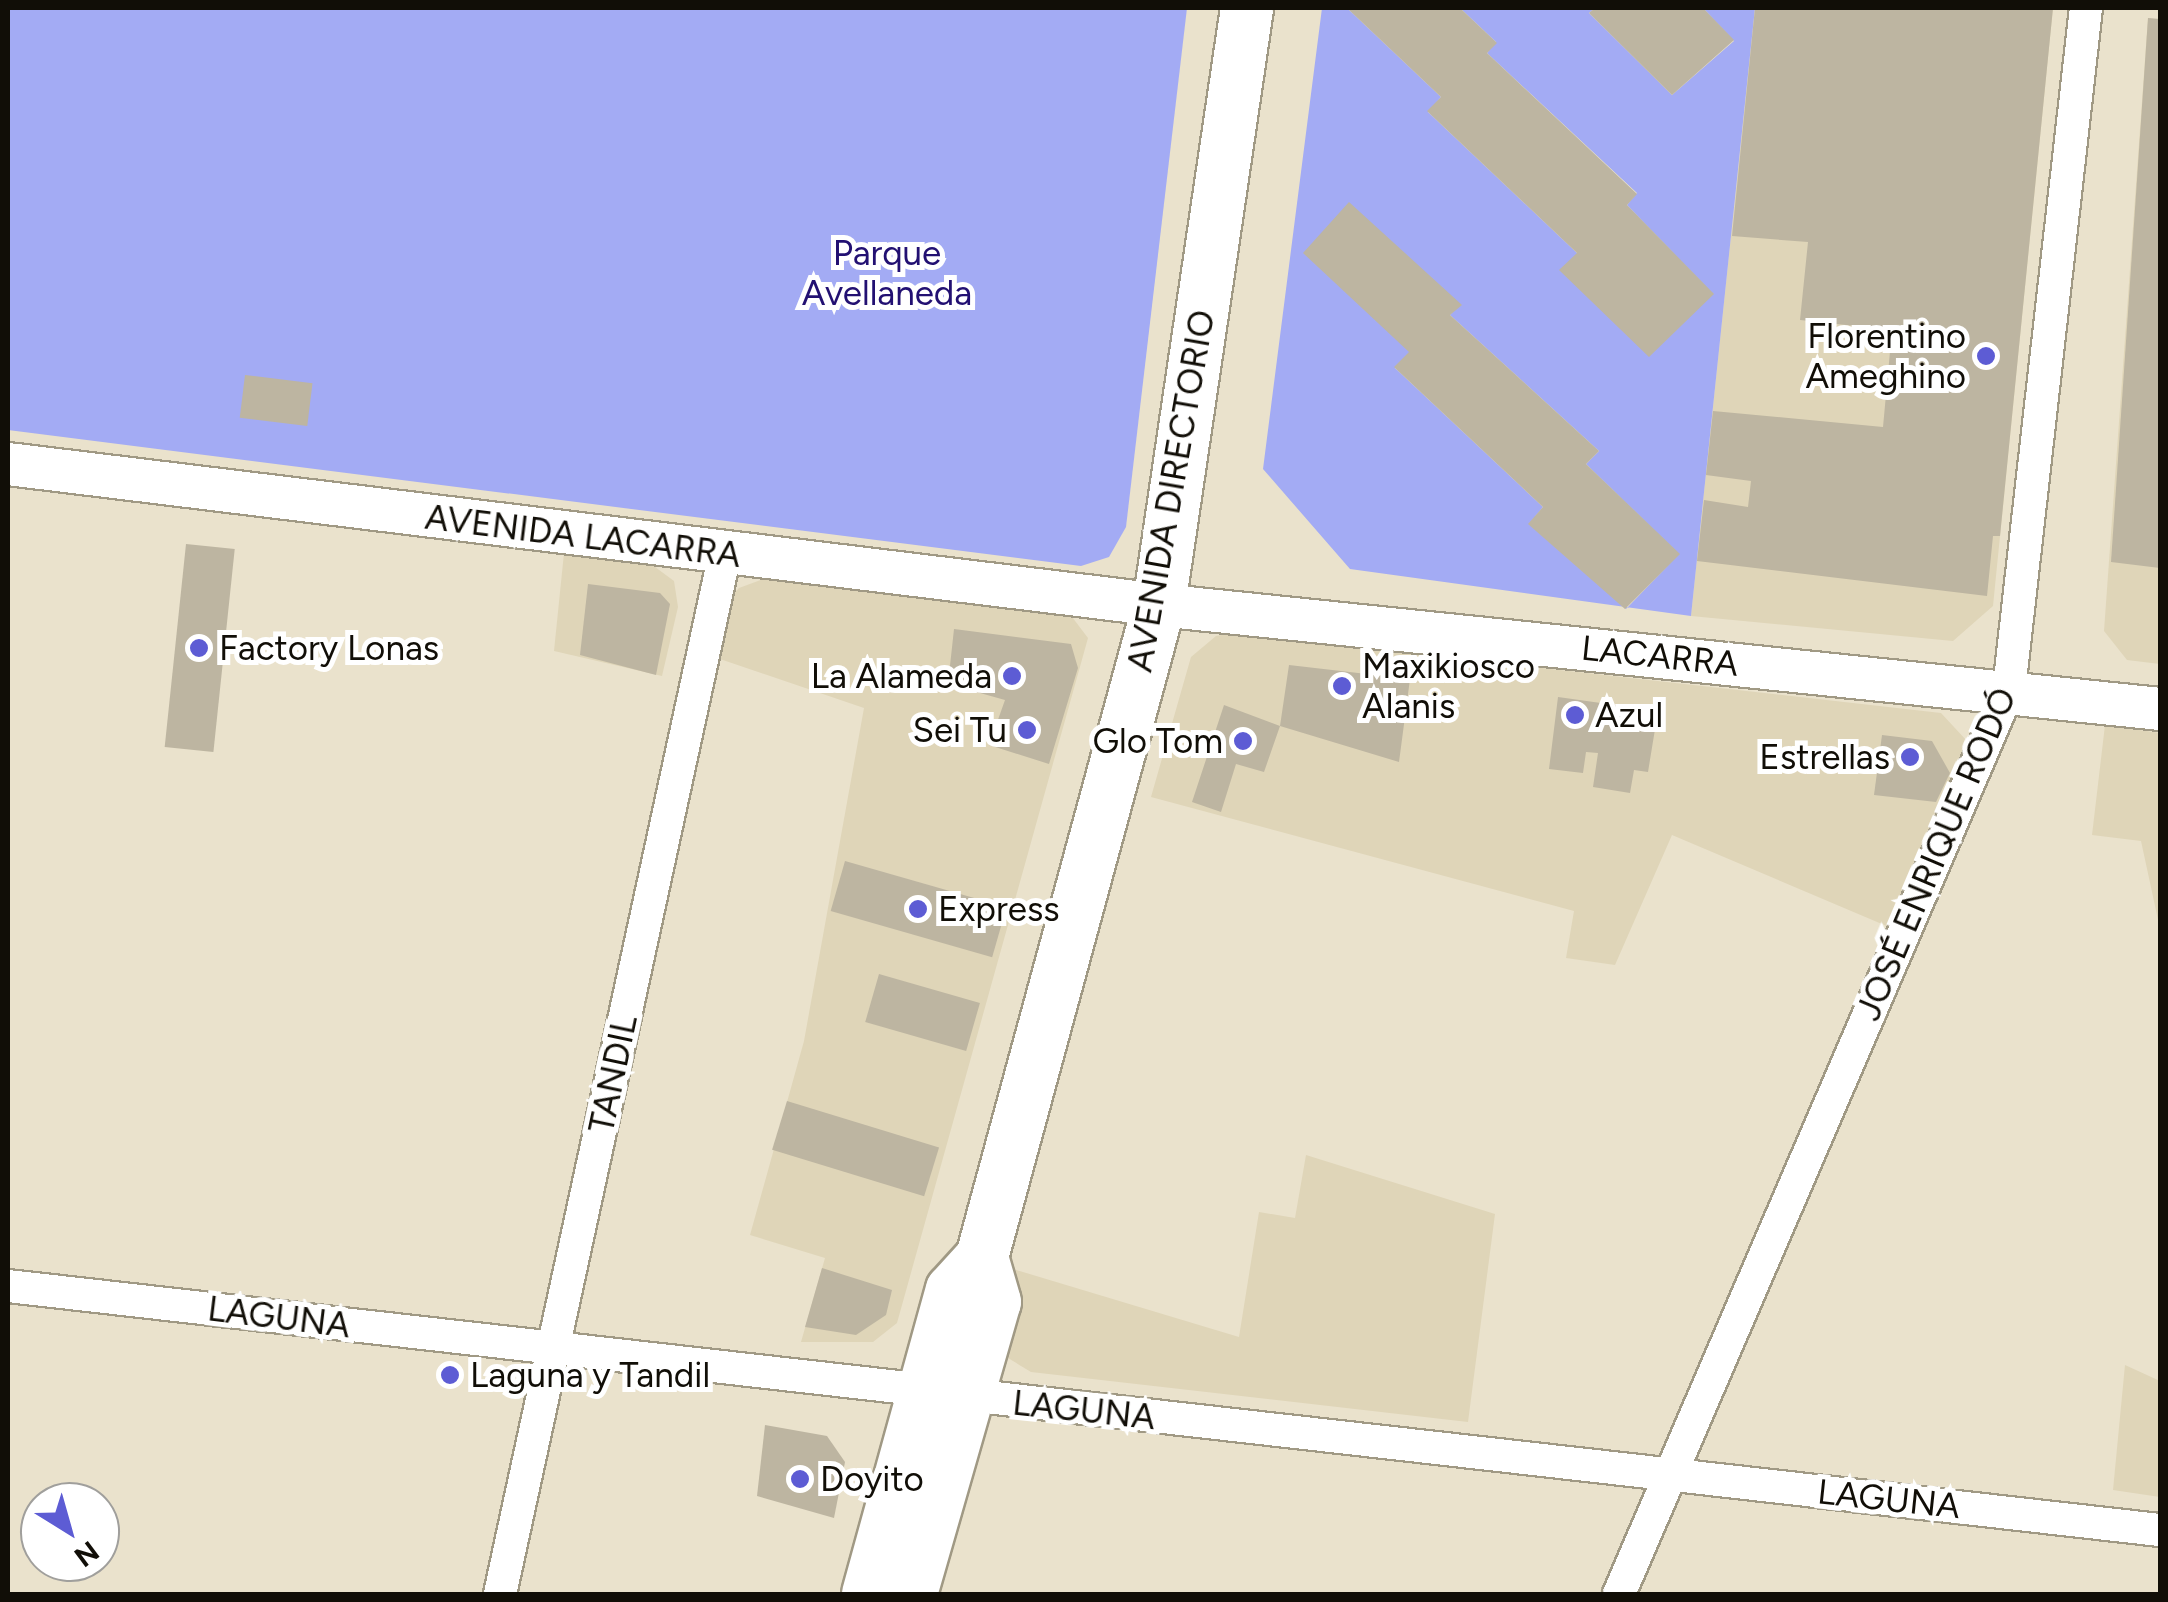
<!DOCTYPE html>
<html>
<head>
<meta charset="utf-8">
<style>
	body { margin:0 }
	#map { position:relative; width:2168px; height:1602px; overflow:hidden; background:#eae2cc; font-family:Figtree,sans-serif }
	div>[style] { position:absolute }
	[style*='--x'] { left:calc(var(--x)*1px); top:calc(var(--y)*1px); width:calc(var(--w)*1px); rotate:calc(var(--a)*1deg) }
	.built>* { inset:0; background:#dfd5b8 }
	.green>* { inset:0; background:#a3abf4 }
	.building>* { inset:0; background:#bdb5a1; transform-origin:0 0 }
	.roads { filter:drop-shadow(2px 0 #a09984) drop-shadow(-2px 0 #a09984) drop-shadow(0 2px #a09984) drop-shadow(0 -2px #a09984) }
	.minor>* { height:32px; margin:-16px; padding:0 16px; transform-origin:16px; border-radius:16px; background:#fff }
	.tertiary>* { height:42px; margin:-21px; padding:0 21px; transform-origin:21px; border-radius:21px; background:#fff }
	.primary>* { height:52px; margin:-26px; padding:0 26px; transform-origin:26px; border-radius:26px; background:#fff }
	.dots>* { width:28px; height:28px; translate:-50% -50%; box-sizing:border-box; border:5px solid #fff; border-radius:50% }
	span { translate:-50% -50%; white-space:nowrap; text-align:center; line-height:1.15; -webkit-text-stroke:10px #fff; paint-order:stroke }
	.park-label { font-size:35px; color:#221072 }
	.poi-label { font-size:35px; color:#110e07 }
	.right { translate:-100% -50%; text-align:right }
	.left { translate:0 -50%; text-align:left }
	.street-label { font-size:35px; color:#110e07 }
	.frame { position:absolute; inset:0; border:10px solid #110e07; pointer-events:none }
	.north { position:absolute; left:20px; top:1482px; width:100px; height:100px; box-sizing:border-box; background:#fff; border:2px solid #a09f9c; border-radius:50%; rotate:143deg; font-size:28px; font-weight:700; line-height:40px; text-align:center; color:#110e07 }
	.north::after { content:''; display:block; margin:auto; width:35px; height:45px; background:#5d5cd4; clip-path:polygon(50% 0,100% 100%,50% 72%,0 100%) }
</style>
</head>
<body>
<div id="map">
	<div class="built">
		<i style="clip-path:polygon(1755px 8px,2053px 8px,1993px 606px,1953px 641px,1691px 616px)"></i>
		<i style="clip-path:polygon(2148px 18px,2160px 20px,2160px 664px,2127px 660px,2104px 631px)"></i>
		<i style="clip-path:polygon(564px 553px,651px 564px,674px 581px,678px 607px,662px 676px,554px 651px)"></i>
		<i style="clip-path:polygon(771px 576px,1066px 609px,1088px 638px,897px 1323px,873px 1342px,801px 1342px,825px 1258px,750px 1235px,804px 1041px,864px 708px,717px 658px,727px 601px,739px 588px)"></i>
		<i style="clip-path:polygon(1233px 633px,1941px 713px,1967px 741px,1966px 763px,1896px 930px,1672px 835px,1615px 965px,1566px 958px,1574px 911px,1151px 797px,1191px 657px,1216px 636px)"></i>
		<i style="clip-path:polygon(2105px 725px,2160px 733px,2160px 929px,2141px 841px,2092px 835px)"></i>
		<i style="clip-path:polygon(1306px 1155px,1495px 1214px,1468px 1422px,1031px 1372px,1003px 1355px,998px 1329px,1013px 1269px,1239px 1337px,1259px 1212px,1295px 1218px)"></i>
		<i style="clip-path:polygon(2125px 1365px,2160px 1381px,2160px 1497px,2113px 1490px)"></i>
	</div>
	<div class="green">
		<i style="clip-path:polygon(8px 8px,1187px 8px,1126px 527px,1109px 557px,1081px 566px,8px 430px)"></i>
		<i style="clip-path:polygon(evenodd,1322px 8px,1347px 8px,1441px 97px,1428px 112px,1577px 253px,1713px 294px,1627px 205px,1637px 193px,1487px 53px,1496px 42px,1460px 8px,1595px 8px,1589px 13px,1672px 95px,1734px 41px,1703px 8px,1755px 8px,1691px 616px,1350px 569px,1263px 469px,1322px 8px,1461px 304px,1450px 315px,1599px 451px,1586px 464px,1679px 554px,1626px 609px,1529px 524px,1543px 507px,1395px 368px,1461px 304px)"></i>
	</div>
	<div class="building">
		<i style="clip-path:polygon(1347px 8px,1460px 8px,1497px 43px,1487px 53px,1637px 194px,1627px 205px,1714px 294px,1649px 357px,1559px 270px,1577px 253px,1427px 111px,1441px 97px)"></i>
		<i style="clip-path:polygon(1595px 8px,1703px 8px,1734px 40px,1672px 95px,1589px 13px)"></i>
		<i style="clip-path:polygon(1755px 8px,2053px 8px,2000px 536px,1993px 536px,1987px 596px,1697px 561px,1704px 500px,1748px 507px,1751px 481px,1706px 475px,1713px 411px,1883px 427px,1892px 330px,1800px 320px,1808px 242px,1732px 236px)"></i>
		<i style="clip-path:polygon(2148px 18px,2160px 19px,2160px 568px,2111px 562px)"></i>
		<i style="clip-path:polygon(1349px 202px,1462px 305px,1450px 315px,1599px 451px,1586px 464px,1680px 554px,1625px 609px,1528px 524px,1543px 507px,1394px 367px,1409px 352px,1303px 253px)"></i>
		<i style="left:245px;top:375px;width:68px;height:43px;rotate:7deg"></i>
		<i style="left:186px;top:544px;width:49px;height:204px;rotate:6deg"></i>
		<i style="clip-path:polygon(588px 584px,660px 593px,670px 604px,656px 675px,580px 655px)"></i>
		<i style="clip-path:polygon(954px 629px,1071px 644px,1078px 668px,1049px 764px,989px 745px,1005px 700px,948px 684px)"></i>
		<i style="clip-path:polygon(1289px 665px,1410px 679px,1399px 762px,1280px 726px,1264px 772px,1236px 764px,1221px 812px,1192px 802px,1224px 705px,1280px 726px)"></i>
		<i style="clip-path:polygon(1558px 697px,1658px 711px,1648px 772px,1634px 770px,1630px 793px,1593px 787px,1598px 753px,1586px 752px,1583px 773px,1549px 769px)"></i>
		<i style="clip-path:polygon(1882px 735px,1932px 741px,1950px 773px,1936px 802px,1874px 795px)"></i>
		<i style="left:845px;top:861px;width:168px;height:52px;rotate:16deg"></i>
		<i style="left:879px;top:974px;width:105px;height:50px;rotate:16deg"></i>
		<i style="left:787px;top:1101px;width:159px;height:51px;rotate:17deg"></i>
		<i style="clip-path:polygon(822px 1268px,892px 1290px,886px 1315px,856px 1335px,805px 1327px)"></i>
		<i style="clip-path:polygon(765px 1425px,827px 1436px,845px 1462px,834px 1518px,757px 1496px)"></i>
	</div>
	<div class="roads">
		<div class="minor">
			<i style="--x:8;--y:1286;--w:2166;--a:6.47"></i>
			<i style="--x:500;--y:1594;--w:1065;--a:-77.8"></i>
			<i style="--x:1619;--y:1594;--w:985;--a:-66.69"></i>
			<i style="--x:2009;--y:689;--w:685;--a:-83.55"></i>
		</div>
		<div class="tertiary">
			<i style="--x:8;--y:464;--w:1160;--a:6.98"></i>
			<i style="--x:1159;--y:605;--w:1006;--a:5.93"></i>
		</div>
		<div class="primary">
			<i style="--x:868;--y:1594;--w:315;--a:-74.6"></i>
			<i style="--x:952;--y:1290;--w:45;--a:-47.7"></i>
			<i style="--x:982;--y:1257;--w:676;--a:-74.81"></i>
			<i style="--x:1159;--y:605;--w:603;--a:-81.61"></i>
			<i style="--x:911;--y:1594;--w:304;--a:-74"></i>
			<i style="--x:995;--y:1302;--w:47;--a:-106.1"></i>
		</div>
	</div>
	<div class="dots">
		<i style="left:1986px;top:356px;background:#5d5cd4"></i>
		<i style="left:199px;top:648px;background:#5d5cd4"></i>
		<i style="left:1012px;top:676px;background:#5d5cd4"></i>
		<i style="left:1342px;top:686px;background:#5d5cd4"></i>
		<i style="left:1575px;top:715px;background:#5d5cd4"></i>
		<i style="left:1027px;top:730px;background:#5d5cd4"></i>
		<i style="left:1243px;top:741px;background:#5d5cd4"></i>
		<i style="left:1910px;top:757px;background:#5d5cd4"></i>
		<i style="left:918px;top:909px;background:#5d5cd4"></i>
		<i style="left:450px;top:1375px;background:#5d5cd4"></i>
		<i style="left:800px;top:1479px;background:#5d5cd4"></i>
	</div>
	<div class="park-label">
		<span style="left:887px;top:273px">Parque<br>Avellaneda</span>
	</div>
	<div class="poi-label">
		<span class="right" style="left:1966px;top:356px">Florentino<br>Ameghino</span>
		<span class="left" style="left:219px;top:648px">Factory Lonas</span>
		<span class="left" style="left:1362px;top:686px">Maxikiosco<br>Alanis</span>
		<span class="right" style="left:992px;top:676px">La Alameda</span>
		<span class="left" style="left:1595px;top:715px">Azul</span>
		<span class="right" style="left:1007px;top:730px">Sei Tu</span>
		<span class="right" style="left:1223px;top:741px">Glo Tom</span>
		<span class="right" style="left:1890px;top:757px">Estrellas</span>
		<span class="left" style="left:938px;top:909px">Express</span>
		<span class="left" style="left:470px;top:1375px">Laguna y Tandil</span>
		<span class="left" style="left:820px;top:1479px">Doyito</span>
	</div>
	<div class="street-label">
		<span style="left:1171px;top:491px;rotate:-80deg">AVENIDA DIRECTORIO</span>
		<span style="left:583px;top:536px;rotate:7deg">AVENIDA LACARRA</span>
		<span style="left:1660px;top:656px;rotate:6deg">LACARRA</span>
		<span style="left:1936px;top:854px;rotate:-67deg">JOSÉ ENRIQUE RODÓ</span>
		<span style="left:613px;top:1074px;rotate:-78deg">TANDIL</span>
		<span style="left:279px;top:1317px;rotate:7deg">LAGUNA</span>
		<span style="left:1084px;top:1410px;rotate:6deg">LAGUNA</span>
		<span style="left:1889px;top:1499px;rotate:6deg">LAGUNA</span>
	</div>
	<div class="frame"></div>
	<div class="north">N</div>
</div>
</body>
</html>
